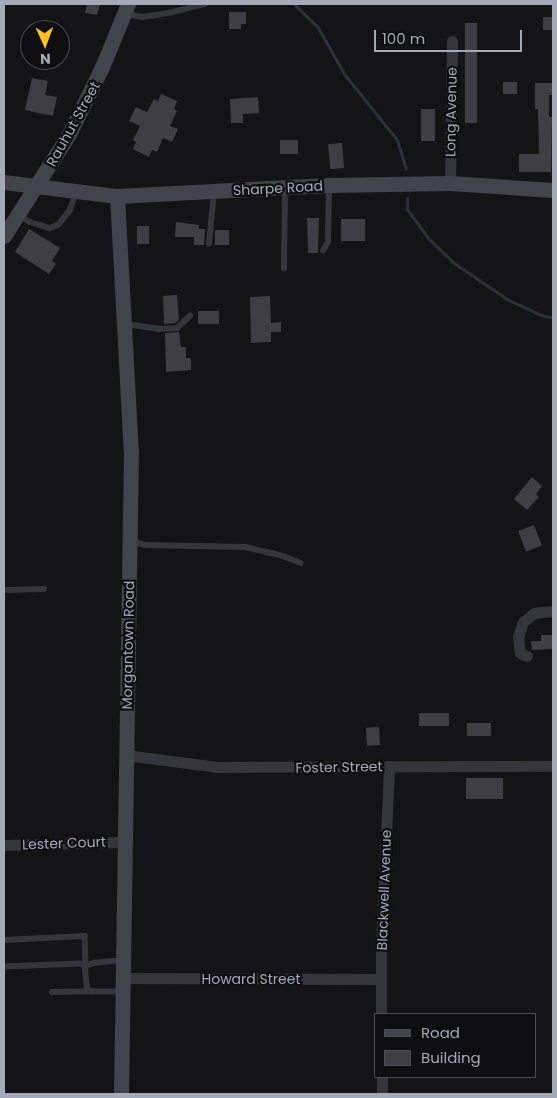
<!DOCTYPE html>
<html>
<head>
<meta charset="utf-8">
<style>
	body { margin:0 }
	#map { position:relative; width:557px; height:1098px; overflow:hidden; background:#141416; font-family:Poppins,sans-serif }
	div>[style] { position:absolute }
	[style*='--x'] { left:calc(var(--x)*1px); top:calc(var(--y)*1px); width:calc(var(--w)*1px); rotate:calc(var(--a)*1deg) }
	.stream>* { height:3px; margin:-1.5px; padding:0 1.5px; transform-origin:1.5px; border-radius:1.5px; background:#29323b }
	.building>* { inset:0; background:#3e3e44; transform-origin:0 0 }
	.lane>* { height:5.5px; margin:-2.75px; padding:0 2.75px; transform-origin:2.75px; border-radius:2.75px; background:#35353c }
	.street>* { height:11px; margin:-5.5px; padding:0 5.5px; transform-origin:5.5px; border-radius:5.5px; background:#35353c }
	.secondary>* { height:15px; margin:-7.5px; padding:0 7.5px; transform-origin:7.5px; border-radius:7.5px; background:#42444c }
	span { translate:-50% -50%; white-space:nowrap; text-align:center; line-height:1.15; -webkit-text-stroke:4.5px #0f0f11; paint-order:stroke }
	.street-label { font-size:14px; color:#a4a9b8 }
	.frame { position:absolute; inset:0; border:5px solid #a4a9b8; pointer-events:none }
	.legend { position:absolute; left:374px; top:1013px; width:162px; height:65px; box-sizing:border-box; background:#0f0f11; border:1px solid #4b4d54; margin:0; padding:6px 9px; list-style:none; font-size:15px; color:#a4a9b8 }
	.legend li { display:flex; align-items:center; gap:10px; height:25px }
	.legend b { width:25px; border:1px solid #4b4d54 }
	.north { position:absolute; left:20px; top:20px; width:50px; height:50px; box-sizing:border-box; background:#0f0f11; border:1px solid #4b4d54; border-radius:50%; rotate:178deg; font-size:14px; font-weight:700; line-height:20px; text-align:center; color:#a4a9b8 }
	.north::after { content:''; display:block; margin:auto; width:18px; height:22px; background:#ffc023; clip-path:polygon(50% 0,100% 100%,50% 72%,0 100%) }
	.scale { position:absolute; left:374px; top:30px; width:148px; height:22px; box-sizing:border-box; border:2px solid #a4a9b8; border-top:0; padding-left:6px; font-size:15px; line-height:18px; white-space:nowrap; color:#a4a9b8; -webkit-text-stroke:4px #0f0f11; paint-order:stroke }
</style>
</head>
<body>
<div id="map">
	<div class="stream">
		<i style="--x:295;--y:5;--w:30;--a:44"></i>
		<i style="--x:317;--y:26;--w:56;--a:60.3"></i>
		<i style="--x:345;--y:75;--w:83;--a:51.3"></i>
		<i style="--x:397;--y:140;--w:30;--a:73"></i>
		<i style="--x:407;--y:198;--w:11;--a:90"></i>
		<i style="--x:407;--y:209;--w:34;--a:54"></i>
		<i style="--x:427;--y:237;--w:37;--a:44"></i>
		<i style="--x:454;--y:263;--w:64;--a:34.2"></i>
		<i style="--x:507;--y:299;--w:38;--a:25"></i>
		<i style="--x:541;--y:315;--w:12;--a:14"></i>
	</div>
	<div class="building">
		<i style="clip-path:polygon(87px 4px,100px 4px,97px 15px,85px 13px)"></i>
		<i style="clip-path:polygon(229px 12px,246px 12px,246px 24px,241px 24px,241px 29px,229px 29px)"></i>
		<i style="left:543px;top:17px;width:10px;height:13px"></i>
		<i style="left:465px;top:23px;width:12px;height:100px"></i>
		<i style="clip-path:polygon(32px 78px,48px 81px,45px 95px,57px 97px,53px 116px,25px 110px)"></i>
		<i style="left:517px;top:82px;width:12px;height:14px;rotate:90deg"></i>
		<i style="clip-path:polygon(535px 83px,552px 83px,552px 95px,549px 95px,549px 117px,552px 117px,551px 172px,519px 172px,519px 154px,539px 154px,538px 109px,535px 109px)"></i>
		<i style="clip-path:polygon(161px 94px,177px 101px,174px 109px,177px 111px,170px 126px,178px 129px,172px 142px,163px 138px,157px 152px,152px 150px,149px 157px,133px 149px,136px 142px,133px 140px,140px 126px,129px 121px,136px 107px,147px 112px,154px 99px,158px 101px)"></i>
		<i style="clip-path:polygon(258px 97px,259px 113px,243px 114px,243px 123px,231px 123px,230px 99px)"></i>
		<i style="left:421px;top:109px;width:14px;height:32px"></i>
		<i style="left:298px;top:140px;width:14px;height:18px;rotate:90deg"></i>
		<i style="left:342px;top:143px;width:25px;height:14px;rotate:85deg"></i>
		<i style="clip-path:polygon(307px 218px,319px 218px,318px 253px,308px 253px)"></i>
		<i style="left:341px;top:219px;width:24px;height:22px"></i>
		<i style="clip-path:polygon(176px 222px,199px 225px,199px 229px,205px 229px,204px 245px,194px 245px,194px 237px,175px 237px)"></i>
		<i style="left:137px;top:226px;width:12px;height:18px"></i>
		<i style="clip-path:polygon(29px 229px,60px 248px,52px 261px,56px 264px,49px 274px,15px 252px)"></i>
		<i style="left:215px;top:230px;width:14px;height:15px"></i>
		<i style="clip-path:polygon(177px 295px,179px 320px,175px 323px,164px 324px,163px 296px)"></i>
		<i style="clip-path:polygon(270px 296px,271px 323px,281px 322px,281px 332px,271px 332px,271px 342px,251px 343px,250px 297px)"></i>
		<i style="left:219px;top:311px;width:13px;height:21px;rotate:90deg"></i>
		<i style="clip-path:polygon(179px 332px,181px 347px,186px 347px,186px 358px,191px 358px,191px 370px,166px 372px,165px 333px)"></i>
		<i style="clip-path:polygon(532px 477px,542px 486px,536px 494px,539px 497px,527px 510px,514px 499px)"></i>
		<i style="left:534px;top:525px;width:22px;height:17px;rotate:69deg"></i>
		<i style="clip-path:polygon(541px 635px,553px 635px,553px 649px,532px 650px,531px 641px,541px 641px)"></i>
		<i style="left:419px;top:713px;width:30px;height:13px"></i>
		<i style="left:467px;top:723px;width:24px;height:13px"></i>
		<i style="left:379px;top:727px;width:18px;height:13px;rotate:87deg"></i>
		<i style="left:466px;top:778px;width:37px;height:21px"></i>
	</div>
	<div class="lane">
		<i style="--x:126;--y:14;--w:17;--a:10"></i>
		<i style="--x:143;--y:17;--w:26;--a:-9"></i>
		<i style="--x:169;--y:13;--w:37;--a:-14"></i>
		<i style="--x:18;--y:214;--w:14;--a:34"></i>
		<i style="--x:30;--y:222;--w:21;--a:17"></i>
		<i style="--x:50;--y:228;--w:9;--a:-21"></i>
		<i style="--x:58;--y:225;--w:19;--a:-51"></i>
		<i style="--x:70;--y:210;--w:18;--a:-71"></i>
		<i style="--x:209;--y:244;--w:53;--a:-84.6"></i>
		<i style="--x:323;--y:251;--w:10;--a:-61"></i>
		<i style="--x:328;--y:242;--w:56;--a:-89"></i>
		<i style="--x:284;--y:269;--w:81;--a:-89.3"></i>
		<i style="--x:125;--y:324;--w:34;--a:8"></i>
		<i style="--x:159;--y:329;--w:18;--a:-3"></i>
		<i style="--x:177;--y:328;--w:18;--a:-43"></i>
		<i style="--x:130;--y:541;--w:16;--a:14"></i>
		<i style="--x:146;--y:545;--w:99;--a:1.2"></i>
		<i style="--x:245;--y:547;--w:39;--a:13"></i>
		<i style="--x:283;--y:556;--w:19;--a:21"></i>
		<i style="--x:4;--y:590;--w:40;--a:-1.4"></i>
		<i style="--x:4;--y:940;--w:81;--a:-2.8"></i>
		<i style="--x:85;--y:936;--w:30;--a:88"></i>
		<i style="--x:86;--y:966;--w:6;--a:-162"></i>
		<i style="--x:80;--y:964;--w:76;--a:177.7"></i>
		<i style="--x:52;--y:992;--w:39;--a:-1"></i>
		<i style="--x:121;--y:992;--w:29;--a:180"></i>
		<i style="--x:92;--y:992;--w:6;--a:-149"></i>
		<i style="--x:87;--y:989;--w:19;--a:-96"></i>
		<i style="--x:85;--y:970;--w:4;--a:-76"></i>
		<i style="--x:86;--y:966;--w:9;--a:-21"></i>
		<i style="--x:94;--y:963;--w:28;--a:-6"></i>
	</div>
	<div class="street">
		<i style="--x:450;--y:183;--w:142;--a:-89.2"></i>
		<i style="--x:527;--y:656;--w:8;--a:-157"></i>
		<i style="--x:520;--y:653;--w:16;--a:-97"></i>
		<i style="--x:518;--y:637;--w:16;--a:-72"></i>
		<i style="--x:523;--y:622;--w:14;--a:-39"></i>
		<i style="--x:534;--y:613;--w:19;--a:-6"></i>
		<i style="--x:126;--y:755;--w:92;--a:7.5"></i>
		<i style="--x:217;--y:767;--w:336;--a:-0.2"></i>
		<i style="--x:4;--y:845;--w:120;--a:-1.4"></i>
		<i style="--x:121;--y:978;--w:259;--a:0.2"></i>
		<i style="--x:381;--y:1014;--w:69;--a:-90"></i>
		<i style="--x:381;--y:945;--w:179;--a:-87.4"></i>
		<i style="--x:382;--y:1077;--w:17;--a:90"></i>
	</div>
	<div class="secondary">
		<i style="--x:4;--y:182;--w:114;--a:7.1"></i>
		<i style="--x:117;--y:196;--w:212;--a:-3"></i>
		<i style="--x:329;--y:185;--w:121;--a:-0.9"></i>
		<i style="--x:450;--y:183;--w:103;--a:3.9"></i>
		<i style="--x:117;--y:196;--w:255;--a:86.9"></i>
		<i style="--x:131;--y:451;--w:643;--a:90.89"></i>
		<i style="--x:4;--y:236;--w:121;--a:-57.5"></i>
		<i style="--x:69;--y:134;--w:75;--a:-63.8"></i>
		<i style="--x:102;--y:67;--w:68;--a:-67.6"></i>
	</div>
	<div class="street-label">
		<span style="left:451px;top:112px;rotate:-89deg">Long Avenue</span>
		<span style="left:73px;top:124px;rotate:-61deg">Rauhut Street</span>
		<span style="left:278px;top:188px;rotate:-3deg">Sharpe Road</span>
		<span style="left:128px;top:645px;rotate:-89deg">Morgantown Road</span>
		<span style="left:339px;top:767px;rotate:-1deg">Foster Street</span>
		<span style="left:64px;top:843px;rotate:-2deg">Lester Court</span>
		<span style="left:384px;top:890px;rotate:-88deg">Blackwell Avenue</span>
		<span style="left:251px;top:979px">Howard Street</span>
	</div>
	<div class="frame"></div>
	<ul class="legend">
	<li><b style="height:6px;background:#42444c"></b>Road</li>
	<li><b style="height:14px;background:#3e3e44"></b>Building</li>
	</ul>
	<div class="north">N</div>
	<div class="scale">100 m</div>
</div>
</body>
</html>
